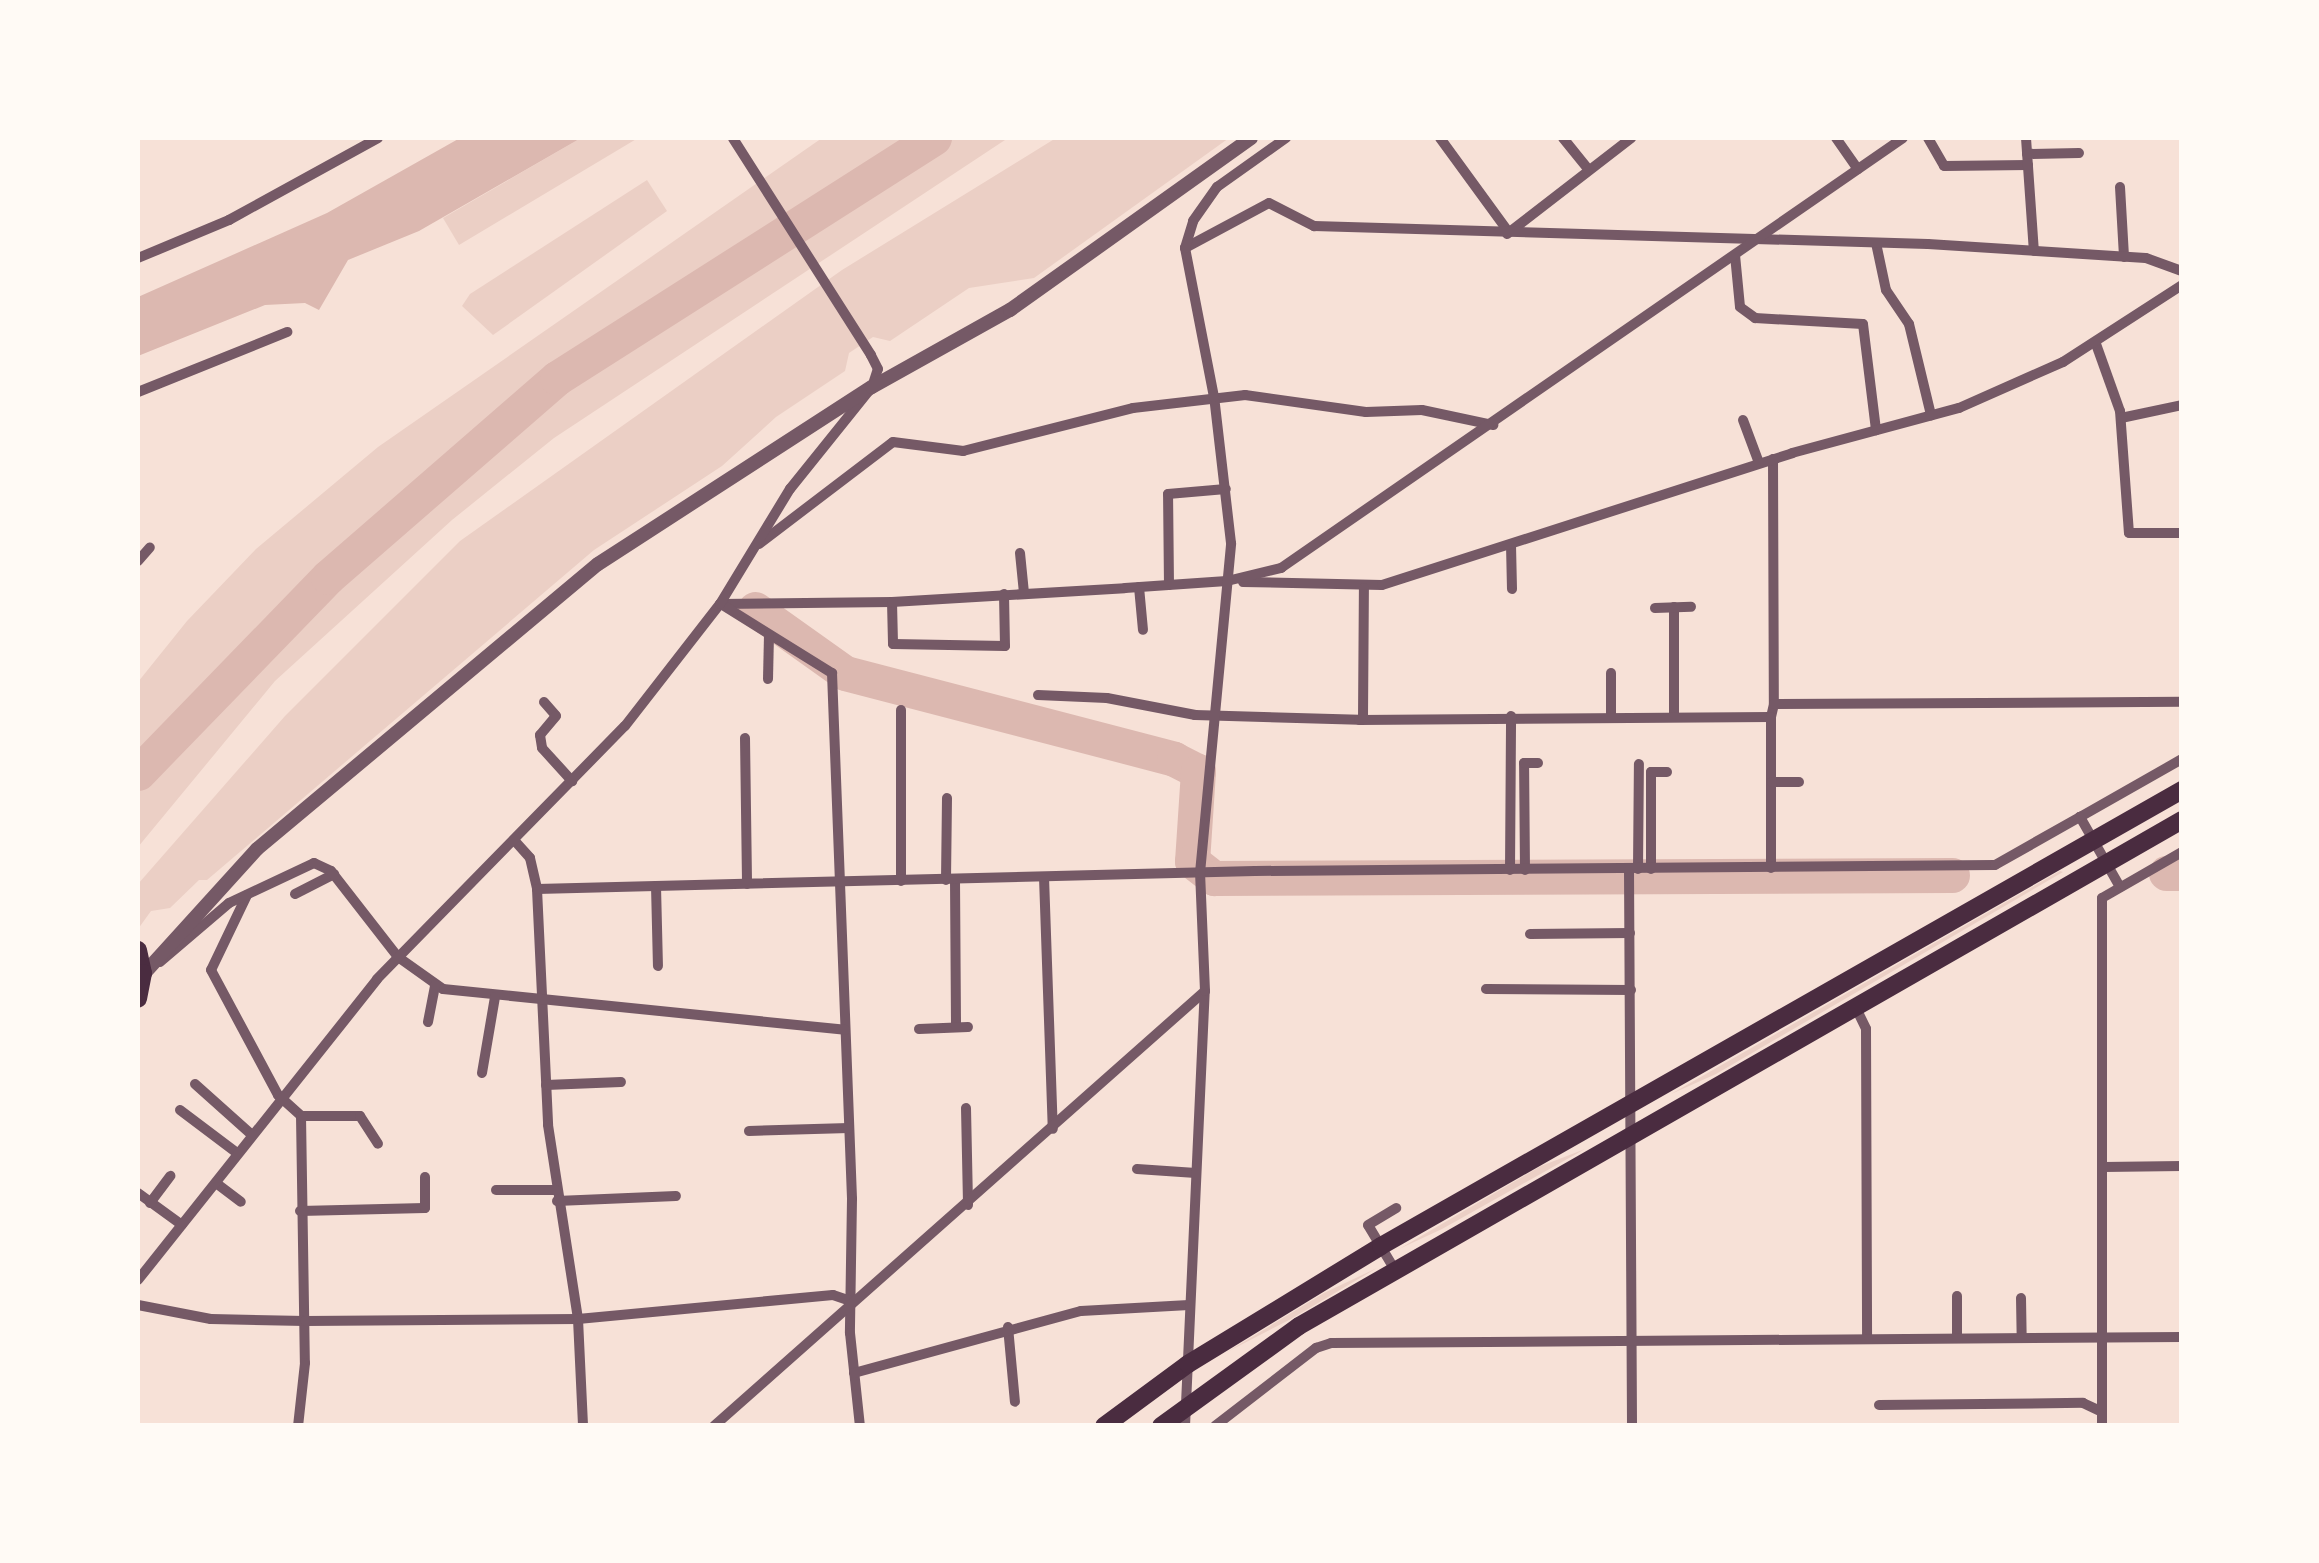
<!DOCTYPE html>
<html>
<head>
<meta charset="utf-8">
<style>
	body { margin:0 }
	#map { position:relative; width:2319px; height:1563px; overflow:hidden; background:#f7e1d7; font-family:"Noto Sans",sans-serif }
	div>[style] { position:absolute }
	[style*='--x'] { left:calc(var(--x)*1px); top:calc(var(--y)*1px); width:calc(var(--w)*1px); rotate:calc(var(--a)*1deg) }
	.green>* { inset:0; background:#ebcfc5 }
	.water>* { inset:0; background:#dcb8b0 }
	.river>* { height:35px; margin:-17.5px; padding:0 17.5px; transform-origin:17.5px; border-radius:17.5px; background:#dcb8b0 }
	.minor>* { height:10px; margin:-5px; padding:0 5px; transform-origin:5px; border-radius:5px; background:#755966 }
	.tertiary>* { height:14px; margin:-7px; padding:0 7px; transform-origin:7px; border-radius:7px; background:#755966 }
	.primary>* { height:18px; margin:-9px; padding:0 9px; transform-origin:9px; border-radius:9px; background:#4a2c40 }
	.trunk>* { height:18px; margin:-9px; padding:0 9px; transform-origin:9px; border-radius:9px; background:#4a2c40 }
	span { translate:-50% -50%; white-space:nowrap; text-align:center; line-height:1.15; -webkit-text-stroke:9px #fffaf5; paint-order:stroke }
	.frame { position:absolute; inset:0; border:140px solid #fffaf5; pointer-events:none }
</style>
</head>
<body>
<div id="map">
	<div class="green">
		<i style="clip-path:polygon(581px 138px,638px 138px,459px 245px,443px 218px)"></i>
		<i style="clip-path:polygon(822px 138px,1008px 138px,554px 438px,452px 520px,275px 681px,138px 847px,138px 682px,187px 621px,256px 549px,378px 447px)"></i>
		<i style="clip-path:polygon(1056px 138px,1229px 138px,1034px 278px,969px 288px,890px 341px,873px 337px,849px 353px,845px 371px,776px 417px,722px 466px,594px 550px,207px 880px,199px 880px,170px 908px,151px 911px,138px 929px,138px 884px,285px 716px,460px 541px,842px 270px)"></i>
		<i style="clip-path:polygon(647px 180px,667px 211px,493px 335px,462px 306px,470px 294px)"></i>
		<i style="clip-path:polygon(2063px 872px,1716px 1074px,1671px 1094px,2060px 871px)"></i>
		<i style="clip-path:polygon(1585px 1149px,1442px 1229px,1399px 1249px,1541px 1166px)"></i>
		<i style="clip-path:polygon(1377px 1268px,1291px 1319px,1227px 1352px,1324px 1293px)"></i>
	</div>
	<div class="water">
		<i style="clip-path:polygon(460px 138px,581px 138px,419px 231px,348px 260px,319px 310px,305px 303px,265px 305px,138px 356px,138px 297px,327px 213px)"></i>
	</div>
	<div class="river">
		<i style="--x:755;--y:609;--w:110;--a:35.4"></i>
		<i style="--x:845;--y:673;--w:340;--a:14.6"></i>
		<i style="--x:1174;--y:759;--w:27;--a:27"></i>
		<i style="--x:1198;--y:771;--w:90;--a:93.8"></i>
		<i style="--x:1192;--y:861;--w:28;--a:38"></i>
		<i style="--x:1214;--y:878;--w:738;--a:-0.23"></i>
		<i style="--x:138;--y:773;--w:273;--a:-45.9"></i>
		<i style="--x:328;--y:577;--w:303;--a:-41"></i>
		<i style="--x:557;--y:378;--w:447;--a:-32.5"></i>
		<i style="--x:2166;--y:873;--w:16;--a:0"></i>
	</div>
	<div class="minor">
		<i style="--x:1440;--y:138;--w:114;--a:53.9"></i>
		<i style="--x:1563;--y:138;--w:40;--a:51"></i>
		<i style="--x:1836;--y:138;--w:38;--a:55"></i>
		<i style="--x:1928;--y:138;--w:32;--a:60"></i>
		<i style="--x:1944;--y:166;--w:84;--a:-0.7"></i>
		<i style="--x:2026;--y:138;--w:113;--a:86"></i>
		<i style="--x:2027;--y:154;--w:52;--a:-1.1"></i>
		<i style="--x:2120;--y:187;--w:70;--a:86.7"></i>
		<i style="--x:1507;--y:234;--w:157;--a:-37.7"></i>
		<i style="--x:1876;--y:243;--w:48;--a:78"></i>
		<i style="--x:1886;--y:290;--w:41;--a:55.9"></i>
		<i style="--x:1909;--y:324;--w:94;--a:76.4"></i>
		<i style="--x:1185;--y:248;--w:95;--a:-28.2"></i>
		<i style="--x:1269;--y:203;--w:51;--a:27.1"></i>
		<i style="--x:1314;--y:226;--w:614;--a:1.68"></i>
		<i style="--x:1928;--y:244;--w:218;--a:3.7"></i>
		<i style="--x:2146;--y:258;--w:38;--a:20"></i>
		<i style="--x:1735;--y:255;--w:52;--a:84.5"></i>
		<i style="--x:1740;--y:307;--w:19;--a:36"></i>
		<i style="--x:1755;--y:318;--w:108;--a:3.2"></i>
		<i style="--x:1863;--y:324;--w:107;--a:83"></i>
		<i style="--x:138;--y:258;--w:99;--a:-22.7"></i>
		<i style="--x:229;--y:220;--w:170;--a:-28.8"></i>
		<i style="--x:2096;--y:344;--w:71;--a:70.3"></i>
		<i style="--x:2120;--y:411;--w:122;--a:85.8"></i>
		<i style="--x:2129;--y:533;--w:53;--a:0"></i>
		<i style="--x:138;--y:392;--w:161;--a:-21.9"></i>
		<i style="--x:2121;--y:418;--w:62;--a:-12"></i>
		<i style="--x:1743;--y:420;--w:46;--a:69.6"></i>
		<i style="--x:1773;--y:459;--w:245;--a:89.8"></i>
		<i style="--x:759;--y:544;--w:168;--a:-37.3"></i>
		<i style="--x:893;--y:442;--w:71;--a:7.3"></i>
		<i style="--x:963;--y:451;--w:175;--a:-14.2"></i>
		<i style="--x:1133;--y:408;--w:113;--a:-6.6"></i>
		<i style="--x:1245;--y:395;--w:122;--a:8"></i>
		<i style="--x:1366;--y:412;--w:56;--a:-2"></i>
		<i style="--x:1422;--y:410;--w:73;--a:11.9"></i>
		<i style="--x:1511;--y:545;--w:44;--a:88.7"></i>
		<i style="--x:1020;--y:553;--w:40;--a:84.3"></i>
		<i style="--x:138;--y:561;--w:18;--a:-49"></i>
		<i style="--x:1243;--y:582;--w:139;--a:1.2"></i>
		<i style="--x:1382;--y:585;--w:431;--a:-17.8"></i>
		<i style="--x:1792;--y:453;--w:173;--a:-15.1"></i>
		<i style="--x:1959;--y:408;--w:114;--a:-23.9"></i>
		<i style="--x:2063;--y:362;--w:142;--a:-32.9"></i>
		<i style="--x:1169;--y:585;--w:91;--a:-90.6"></i>
		<i style="--x:1168;--y:494;--w:58;--a:-4.9"></i>
		<i style="--x:1139;--y:587;--w:43;--a:84.7"></i>
		<i style="--x:892;--y:602;--w:42;--a:88.6"></i>
		<i style="--x:893;--y:644;--w:112;--a:1"></i>
		<i style="--x:1005;--y:646;--w:52;--a:-91.1"></i>
		<i style="--x:720;--y:604;--w:172;--a:-0.7"></i>
		<i style="--x:892;--y:602;--w:233;--a:-3.4"></i>
		<i style="--x:1125;--y:588;--w:102;--a:-3.9"></i>
		<i style="--x:1227;--y:581;--w:56;--a:-13.5"></i>
		<i style="--x:1281;--y:568;--w:756;--a:-34.66"></i>
		<i style="--x:721;--y:604;--w:131;--a:31.9"></i>
		<i style="--x:832;--y:673;--w:526;--a:87.82"></i>
		<i style="--x:852;--y:1199;--w:134;--a:90.9"></i>
		<i style="--x:850;--y:1333;--w:94;--a:83.9"></i>
		<i style="--x:1674;--y:607;--w:109;--a:90"></i>
		<i style="--x:1655;--y:608;--w:36;--a:-2"></i>
		<i style="--x:1611;--y:673;--w:43;--a:90"></i>
		<i style="--x:768;--y:679;--w:44;--a:-88.7"></i>
		<i style="--x:1038;--y:695;--w:69;--a:2.5"></i>
		<i style="--x:1107;--y:698;--w:90;--a:10.9"></i>
		<i style="--x:1195;--y:715;--w:164;--a:1.7"></i>
		<i style="--x:1359;--y:720;--w:412;--a:-0.4"></i>
		<i style="--x:1771;--y:717;--w:13;--a:-77"></i>
		<i style="--x:1774;--y:704;--w:408;--a:-0.3"></i>
		<i style="--x:544;--y:702;--w:18;--a:49"></i>
		<i style="--x:556;--y:716;--w:25;--a:130"></i>
		<i style="--x:540;--y:735;--w:13;--a:81"></i>
		<i style="--x:542;--y:748;--w:45;--a:47.7"></i>
		<i style="--x:901;--y:710;--w:171;--a:90"></i>
		<i style="--x:1771;--y:717;--w:151;--a:90"></i>
		<i style="--x:1363;--y:718;--w:130;--a:-89.6"></i>
		<i style="--x:745;--y:738;--w:146;--a:89.2"></i>
		<i style="--x:1772;--y:782;--w:27;--a:0"></i>
		<i style="--x:514;--y:840;--w:24;--a:48"></i>
		<i style="--x:530;--y:858;--w:32;--a:77"></i>
		<i style="--x:537;--y:889;--w:236;--a:87.3"></i>
		<i style="--x:548;--y:1125;--w:196;--a:81.2"></i>
		<i style="--x:578;--y:1319;--w:107;--a:87.3"></i>
		<i style="--x:1638;--y:869;--w:105;--a:-89.5"></i>
		<i style="--x:1651;--y:869;--w:97;--a:-90"></i>
		<i style="--x:1651;--y:772;--w:16;--a:0"></i>
		<i style="--x:1510;--y:870;--w:154;--a:-89.6"></i>
		<i style="--x:1525;--y:870;--w:107;--a:-90.5"></i>
		<i style="--x:1524;--y:763;--w:14;--a:0"></i>
		<i style="--x:1629;--y:870;--w:556;--a:89.69"></i>
		<i style="--x:1044;--y:877;--w:252;--a:88"></i>
		<i style="--x:946;--y:880;--w:82;--a:-89.3"></i>
		<i style="--x:955;--y:880;--w:147;--a:89.6"></i>
		<i style="--x:656;--y:886;--w:80;--a:88.6"></i>
		<i style="--x:2120;--y:887;--w:81;--a:-119.7"></i>
		<i style="--x:2080;--y:817;--w:117;--a:-29.6"></i>
		<i style="--x:537;--y:889;--w:718;--a:-1.44"></i>
		<i style="--x:1255;--y:871;--w:740;--a:-0.46"></i>
		<i style="--x:1995;--y:865;--w:98;--a:-29.5"></i>
		<i style="--x:295;--y:894;--w:44;--a:-27.1"></i>
		<i style="--x:247;--y:895;--w:83;--a:115.6"></i>
		<i style="--x:211;--y:970;--w:142;--a:61.8"></i>
		<i style="--x:278;--y:1095;--w:31;--a:42"></i>
		<i style="--x:301;--y:1116;--w:247;--a:89.1"></i>
		<i style="--x:305;--y:1363;--w:63;--a:96.3"></i>
		<i style="--x:1530;--y:934;--w:100;--a:-0.6"></i>
		<i style="--x:160;--y:962;--w:91;--a:-40.5"></i>
		<i style="--x:229;--y:903;--w:94;--a:-25.2"></i>
		<i style="--x:314;--y:863;--w:19;--a:25"></i>
		<i style="--x:331;--y:871;--w:109;--a:52.1"></i>
		<i style="--x:398;--y:957;--w:55;--a:35.4"></i>
		<i style="--x:443;--y:989;--w:404;--a:5.8"></i>
		<i style="--x:1486;--y:989;--w:145;--a:0.4"></i>
		<i style="--x:1855;--y:1006;--w:25;--a:64"></i>
		<i style="--x:1866;--y:1029;--w:309;--a:89.8"></i>
		<i style="--x:428;--y:1022;--w:38;--a:-79"></i>
		<i style="--x:919;--y:1029;--w:49;--a:-2.3"></i>
		<i style="--x:482;--y:1073;--w:77;--a:-80.3"></i>
		<i style="--x:195;--y:1084;--w:75;--a:41.8"></i>
		<i style="--x:546;--y:1085;--w:75;--a:-2.3"></i>
		<i style="--x:966;--y:1108;--w:97;--a:88.8"></i>
		<i style="--x:180;--y:1110;--w:71;--a:37"></i>
		<i style="--x:301;--y:1116;--w:59;--a:0"></i>
		<i style="--x:360;--y:1116;--w:33;--a:57"></i>
		<i style="--x:749;--y:1131;--w:100;--a:-1.7"></i>
		<i style="--x:2104;--y:1167;--w:78;--a:-0.7"></i>
		<i style="--x:1137;--y:1169;--w:59;--a:3.9"></i>
		<i style="--x:216;--y:1183;--w:31;--a:37"></i>
		<i style="--x:496;--y:1190;--w:60;--a:0"></i>
		<i style="--x:138;--y:1193;--w:54;--a:36"></i>
		<i style="--x:557;--y:1201;--w:119;--a:-2.4"></i>
		<i style="--x:150;--y:1203;--w:34;--a:-53"></i>
		<i style="--x:300;--y:1211;--w:125;--a:-1.4"></i>
		<i style="--x:425;--y:1208;--w:31;--a:-90"></i>
		<i style="--x:1395;--y:1270;--w:52;--a:-121"></i>
		<i style="--x:1368;--y:1225;--w:33;--a:-31"></i>
		<i style="--x:138;--y:1280;--w:384;--a:-51.5"></i>
		<i style="--x:377;--y:979;--w:354;--a:-45.6"></i>
		<i style="--x:625;--y:726;--w:155;--a:-52.1"></i>
		<i style="--x:720;--y:604;--w:135;--a:-58.7"></i>
		<i style="--x:790;--y:489;--w:131;--a:-51.2"></i>
		<i style="--x:872;--y:387;--w:19;--a:-72"></i>
		<i style="--x:878;--y:369;--w:16;--a:-117"></i>
		<i style="--x:871;--y:355;--w:257;--a:-122.5"></i>
		<i style="--x:1957;--y:1296;--w:42;--a:90"></i>
		<i style="--x:2021;--y:1298;--w:39;--a:89"></i>
		<i style="--x:138;--y:1305;--w:74;--a:10.9"></i>
		<i style="--x:211;--y:1319;--w:94;--a:1.2"></i>
		<i style="--x:305;--y:1321;--w:273;--a:-0.4"></i>
		<i style="--x:578;--y:1319;--w:256;--a:-5.4"></i>
		<i style="--x:833;--y:1295;--w:21;--a:19"></i>
		<i style="--x:1008;--y:1327;--w:75;--a:84.7"></i>
		<i style="--x:854;--y:1373;--w:235;--a:-15.3"></i>
		<i style="--x:1081;--y:1311;--w:108;--a:-3.2"></i>
		<i style="--x:1879;--y:1405;--w:204;--a:-0.6"></i>
		<i style="--x:2083;--y:1403;--w:21;--a:25"></i>
		<i style="--x:714;--y:1426;--w:656;--a:-41.54"></i>
		<i style="--x:1185;--y:1426;--w:435;--a:-87.4"></i>
		<i style="--x:1205;--y:991;--w:118;--a:-92.4"></i>
		<i style="--x:1200;--y:873;--w:331;--a:-84.6"></i>
		<i style="--x:1231;--y:543;--w:147;--a:-96.6"></i>
		<i style="--x:1214;--y:397;--w:152;--a:-101"></i>
		<i style="--x:1185;--y:248;--w:28;--a:-73"></i>
		<i style="--x:1193;--y:221;--w:42;--a:-54.8"></i>
		<i style="--x:1217;--y:187;--w:85;--a:-35.4"></i>
		<i style="--x:1215;--y:1426;--w:128;--a:-37.7"></i>
		<i style="--x:1316;--y:1348;--w:16;--a:-18"></i>
		<i style="--x:1331;--y:1343;--w:851;--a:-0.4"></i>
		<i style="--x:2102;--y:1426;--w:528;--a:-90"></i>
		<i style="--x:2102;--y:898;--w:92;--a:-29.9"></i>
	</div>
	<div class="tertiary">
		<i style="--x:140;--y:978;--w:174;--a:-47.8"></i>
		<i style="--x:257;--y:849;--w:444;--a:-39.9"></i>
		<i style="--x:598;--y:564;--w:326;--a:-32.9"></i>
		<i style="--x:872;--y:387;--w:158;--a:-29.2"></i>
		<i style="--x:1010;--y:310;--w:296;--a:-35.5"></i>
	</div>
	<div class="primary">
		<i style="--x:138;--y:950;--w:24;--a:78"></i>
		<i style="--x:143;--y:973;--w:26;--a:101"></i>
	</div>
	<div class="trunk">
		<i style="--x:1104;--y:1426;--w:104;--a:-36.4"></i>
		<i style="--x:1188;--y:1364;--w:226;--a:-31.4"></i>
		<i style="--x:1381;--y:1246;--w:922;--a:-29.65"></i>
		<i style="--x:1161;--y:1426;--w:170;--a:-35.9"></i>
		<i style="--x:1299;--y:1326;--w:1018;--a:-29.81"></i>
	</div>
	<div class="frame"></div>
</div>
</body>
</html>
